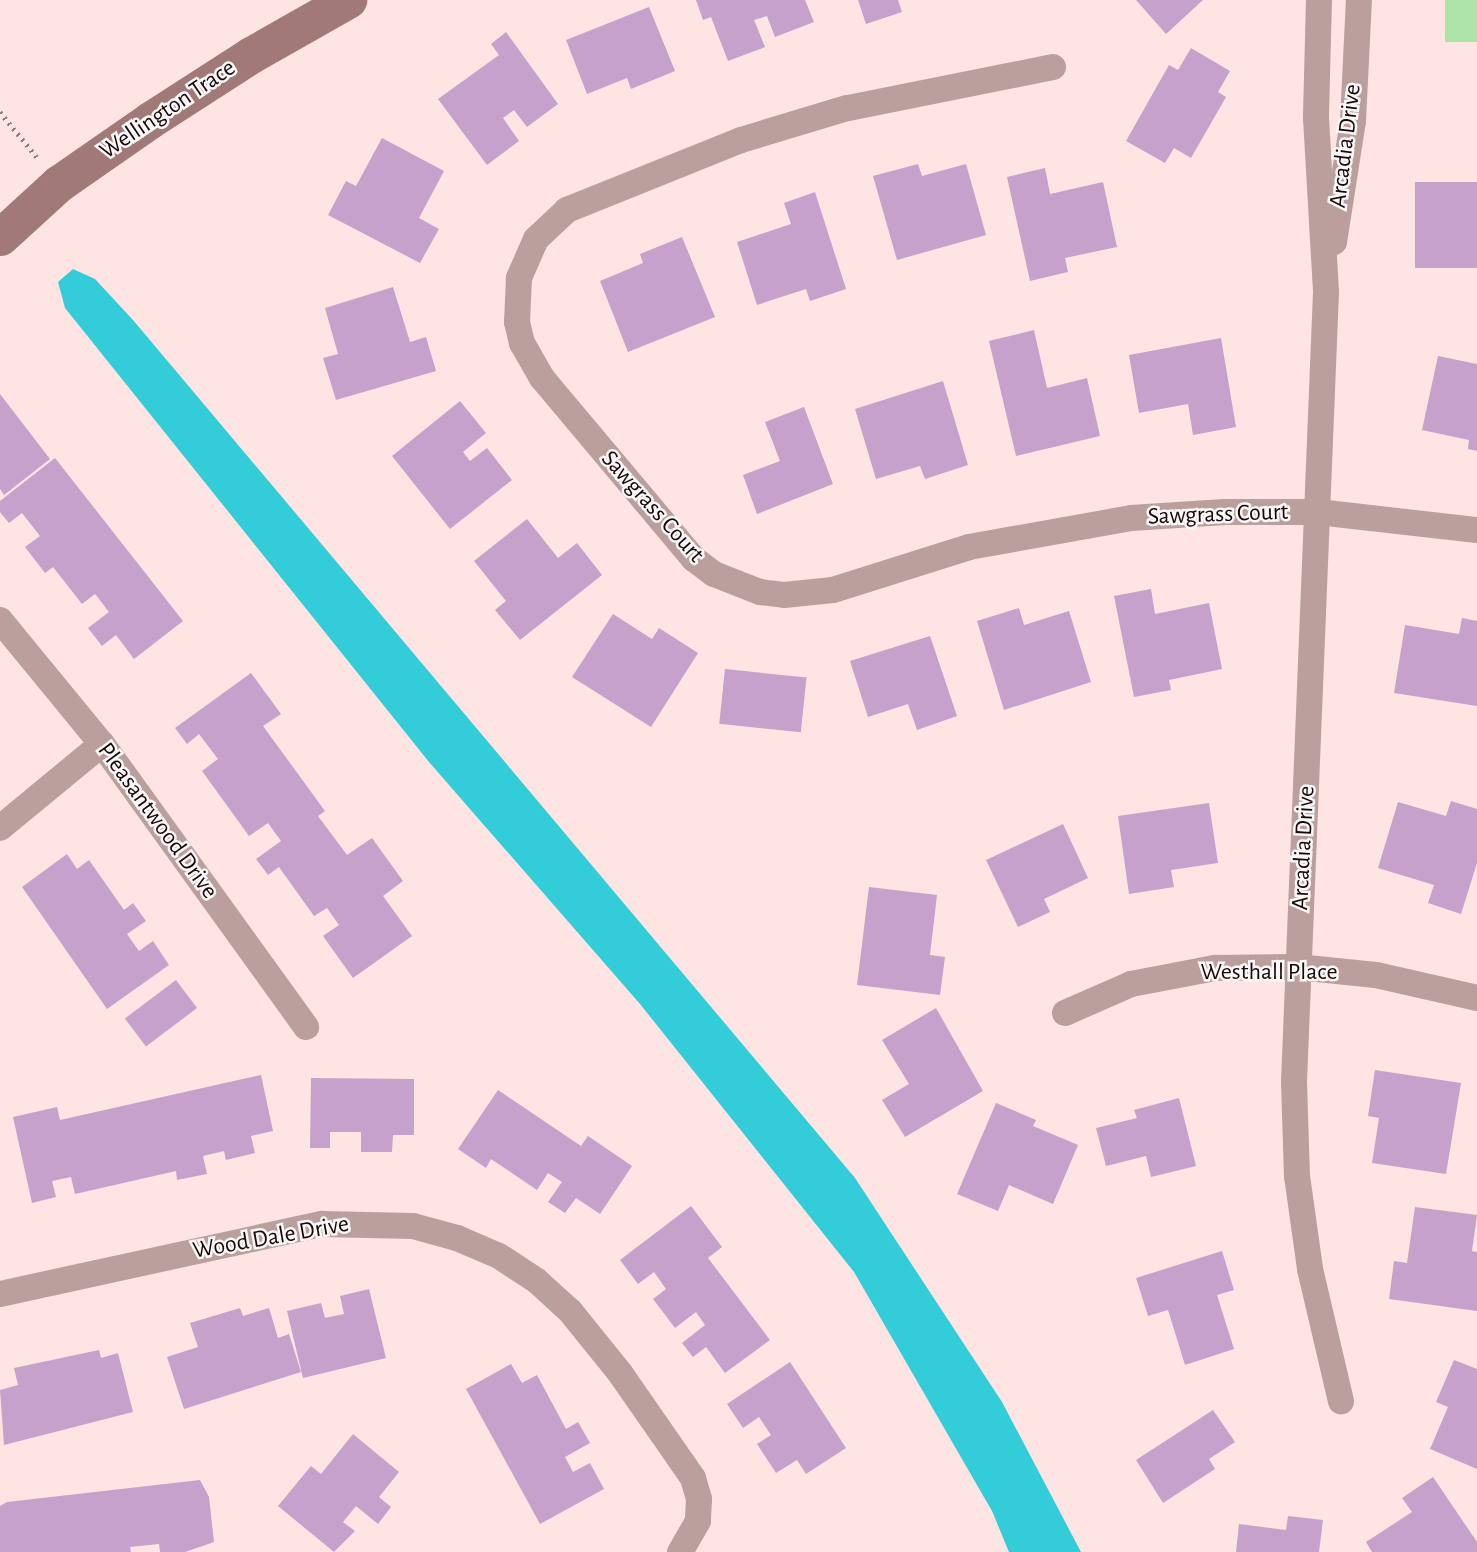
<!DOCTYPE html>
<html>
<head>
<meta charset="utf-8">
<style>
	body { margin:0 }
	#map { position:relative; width:1477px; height:1552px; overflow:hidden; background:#fee4e2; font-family:"Alegreya Sans",sans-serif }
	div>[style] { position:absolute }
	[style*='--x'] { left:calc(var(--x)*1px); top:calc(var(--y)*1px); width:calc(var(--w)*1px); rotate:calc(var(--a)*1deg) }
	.green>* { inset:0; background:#ace3a8; transform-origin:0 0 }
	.water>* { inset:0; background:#33cdd9 }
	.building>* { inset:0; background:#c6a1cb; transform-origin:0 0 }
	.path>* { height:4.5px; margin-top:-2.25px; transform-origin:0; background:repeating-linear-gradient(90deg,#917a79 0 2px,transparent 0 7px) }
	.street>* { height:26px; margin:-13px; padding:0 13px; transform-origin:13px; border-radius:13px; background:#ba9f9d }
	.secondary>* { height:37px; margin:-18.5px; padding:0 18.5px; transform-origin:18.5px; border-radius:18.5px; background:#a17a78 }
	span { translate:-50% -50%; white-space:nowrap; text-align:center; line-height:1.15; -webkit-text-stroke:5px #f8f8f8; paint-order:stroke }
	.street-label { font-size:24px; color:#1a0606 }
</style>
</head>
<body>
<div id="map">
	<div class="green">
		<i style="left:1445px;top:0;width:32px;height:42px"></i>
	</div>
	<div class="water">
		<i style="clip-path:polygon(73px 269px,95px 279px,133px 320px,855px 1178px,1002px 1402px,1081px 1552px,1009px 1552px,992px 1511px,854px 1272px,640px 1004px,429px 762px,65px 308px,58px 282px)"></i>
	</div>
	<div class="building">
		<i style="clip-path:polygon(696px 0,805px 0,814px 22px,775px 37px,767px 16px,754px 20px,765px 47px,728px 61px,711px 17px,703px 20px)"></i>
		<i style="clip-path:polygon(858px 0,898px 0,902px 12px,866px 24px)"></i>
		<i style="clip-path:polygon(1136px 0,1203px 0,1166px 34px)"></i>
		<i style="clip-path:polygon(649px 7px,675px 71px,631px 89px,627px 78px,587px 94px,566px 40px)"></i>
		<i style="clip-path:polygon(506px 32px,558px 104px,527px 127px,514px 110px,503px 118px,519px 141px,487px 165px,438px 99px,499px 55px,491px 44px)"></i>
		<i style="clip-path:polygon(1191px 48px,1230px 71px,1218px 92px,1226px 97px,1191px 158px,1174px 148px,1165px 163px,1126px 141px,1169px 65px,1178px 70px)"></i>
		<i style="clip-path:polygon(382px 138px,444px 171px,419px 218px,439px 229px,420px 263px,328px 215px,346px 181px,356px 186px)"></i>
		<i style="clip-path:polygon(918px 164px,922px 176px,966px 164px,986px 235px,897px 260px,873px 176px)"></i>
		<i style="clip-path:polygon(1045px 168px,1050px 194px,1103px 182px,1117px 247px,1065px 258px,1068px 272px,1030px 281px,1007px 177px)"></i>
		<i style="left:1415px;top:182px;width:62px;height:86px"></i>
		<i style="clip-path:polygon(815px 192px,846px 289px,810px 301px,806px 289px,757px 305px,737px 242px,791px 224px,784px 203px)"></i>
		<i style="clip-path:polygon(682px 237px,715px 317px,628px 352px,600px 281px,643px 263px,640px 254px)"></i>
		<i style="clip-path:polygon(393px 287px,410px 342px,426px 337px,436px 371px,336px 400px,323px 358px,338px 354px,325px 308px)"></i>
		<i style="clip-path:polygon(1034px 330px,1047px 388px,1087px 378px,1100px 436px,1016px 456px,989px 341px)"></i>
		<i style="clip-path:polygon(1221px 338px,1236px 427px,1193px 435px,1188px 404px,1139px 413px,1129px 355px)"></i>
		<i style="clip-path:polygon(1438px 356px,1477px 364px,1477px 451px,1468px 449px,1469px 440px,1422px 430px)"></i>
		<i style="clip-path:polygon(943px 381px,968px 465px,925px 479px,920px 466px,876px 479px,855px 409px)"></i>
		<i style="clip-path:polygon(0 394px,50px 459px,4px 495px,0 489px)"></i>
		<i style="clip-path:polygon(460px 401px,486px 433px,463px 452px,470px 461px,487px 448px,512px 480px,450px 529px,392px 456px)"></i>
		<i style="clip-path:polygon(804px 407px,833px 484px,757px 514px,743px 475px,780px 461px,765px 422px)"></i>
		<i style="clip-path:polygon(55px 458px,183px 621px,134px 659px,116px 635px,102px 646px,88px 628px,109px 612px,95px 594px,82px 604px,53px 567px,45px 573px,25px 547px,40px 536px,22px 513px,9px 523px,0 512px,0 501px)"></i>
		<i style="clip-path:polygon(527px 519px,558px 558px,577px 543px,602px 575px,520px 640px,495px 610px,506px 601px,474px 561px)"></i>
		<i style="clip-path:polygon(1151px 589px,1155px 614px,1209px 603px,1222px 669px,1169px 680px,1171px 690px,1134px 697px,1114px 596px)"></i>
		<i style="clip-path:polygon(1019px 608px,1024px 625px,1069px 611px,1091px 682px,1004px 710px,977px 621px)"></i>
		<i style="clip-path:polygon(613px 614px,652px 639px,659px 628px,698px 653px,651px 727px,572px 677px)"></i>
		<i style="clip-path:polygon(1462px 618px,1477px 621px,1477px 706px,1394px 693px,1405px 625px,1459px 634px)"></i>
		<i style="clip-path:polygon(930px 636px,957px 716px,917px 730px,908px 704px,868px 717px,850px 661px)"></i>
		<i style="left:725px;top:669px;width:82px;height:55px;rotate:6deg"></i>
		<i style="clip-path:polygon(251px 673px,281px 714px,263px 726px,325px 811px,318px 816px,347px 855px,372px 838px,403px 881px,383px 896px,412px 936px,353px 978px,323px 936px,339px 925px,327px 908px,314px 916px,279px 867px,268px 875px,256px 859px,281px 841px,268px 823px,249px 836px,202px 771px,218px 759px,199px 734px,187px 744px,175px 728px)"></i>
		<i style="clip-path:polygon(1451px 801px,1477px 809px,1477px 863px,1461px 914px,1428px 903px,1434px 885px,1378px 868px,1398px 802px,1446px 816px)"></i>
		<i style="clip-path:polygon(1209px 803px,1218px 863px,1171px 870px,1174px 887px,1129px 894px,1118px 816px)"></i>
		<i style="clip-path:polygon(1063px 824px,1088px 878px,1044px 899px,1050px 912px,1018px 927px,986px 860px)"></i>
		<i style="clip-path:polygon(67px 854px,77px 869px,89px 860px,124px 910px,133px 903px,146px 921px,127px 934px,139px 951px,153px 941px,169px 965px,107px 1009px,22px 887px)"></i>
		<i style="clip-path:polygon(869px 887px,937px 895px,930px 955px,945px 957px,940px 995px,857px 985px)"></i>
		<i style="left:176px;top:980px;width:35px;height:64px;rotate:53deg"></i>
		<i style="clip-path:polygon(936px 1008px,983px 1091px,905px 1137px,882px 1100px,909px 1084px,882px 1040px)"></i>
		<i style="clip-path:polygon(1375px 1070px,1461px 1083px,1446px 1174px,1372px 1163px,1379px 1118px,1368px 1116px)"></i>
		<i style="clip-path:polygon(261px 1075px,273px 1131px,251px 1136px,255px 1153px,226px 1160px,224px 1151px,203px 1156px,207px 1174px,177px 1180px,176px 1171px,75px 1194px,71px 1177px,52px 1181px,56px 1197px,32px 1203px,13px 1117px,57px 1107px,60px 1120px)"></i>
		<i style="clip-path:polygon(311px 1078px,414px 1079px,414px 1135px,393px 1135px,392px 1152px,361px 1152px,361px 1132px,330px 1132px,330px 1148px,310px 1148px)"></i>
		<i style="clip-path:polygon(498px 1090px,581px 1146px,588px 1136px,632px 1166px,600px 1214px,576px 1198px,565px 1213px,548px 1202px,562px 1182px,548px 1173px,537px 1190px,491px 1159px,486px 1168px,458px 1149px)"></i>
		<i style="clip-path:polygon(1179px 1098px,1196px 1166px,1151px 1177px,1146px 1156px,1106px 1166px,1096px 1128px,1137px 1118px,1134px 1110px)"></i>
		<i style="clip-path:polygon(996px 1103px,1036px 1120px,1033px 1126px,1078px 1145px,1053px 1204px,1009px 1185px,998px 1211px,957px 1194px)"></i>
		<i style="clip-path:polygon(691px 1206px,722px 1247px,708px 1258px,770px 1340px,725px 1373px,706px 1347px,693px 1357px,682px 1343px,705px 1325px,696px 1312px,675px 1328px,653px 1299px,666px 1289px,654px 1272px,638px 1284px,620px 1260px)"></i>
		<i style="clip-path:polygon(1415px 1207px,1477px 1215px,1472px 1251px,1477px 1252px,1477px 1311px,1389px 1299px,1394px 1261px,1407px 1263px)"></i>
		<i style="clip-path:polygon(1222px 1251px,1234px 1290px,1217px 1295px,1234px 1349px,1185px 1365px,1168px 1310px,1148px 1316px,1136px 1278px)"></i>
		<i style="clip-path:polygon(369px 1289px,386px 1358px,303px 1378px,287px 1311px,321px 1303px,325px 1318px,344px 1314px,340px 1296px)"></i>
		<i style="clip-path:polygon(240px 1308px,243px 1316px,269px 1308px,278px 1338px,289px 1334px,301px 1372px,184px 1409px,167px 1357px,198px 1347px,190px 1323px)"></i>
		<i style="clip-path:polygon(99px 1350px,101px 1358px,118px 1353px,133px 1412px,4px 1445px,0 1390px,18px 1385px,14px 1368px)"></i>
		<i style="clip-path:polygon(1454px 1360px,1477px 1369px,1477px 1469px,1430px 1449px,1448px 1407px,1436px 1402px)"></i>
		<i style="clip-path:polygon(790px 1362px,846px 1448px,806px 1474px,797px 1460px,776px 1473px,757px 1444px,771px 1435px,759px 1417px,743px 1428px,727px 1404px)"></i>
		<i style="clip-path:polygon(511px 1364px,522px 1383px,537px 1375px,566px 1429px,578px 1422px,590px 1443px,565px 1457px,573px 1472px,590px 1463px,604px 1489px,540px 1524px,466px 1389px)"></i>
		<i style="clip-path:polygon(1213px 1410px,1235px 1442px,1209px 1459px,1215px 1469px,1163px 1503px,1136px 1460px)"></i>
		<i style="clip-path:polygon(353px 1434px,399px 1472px,379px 1497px,391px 1507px,378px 1524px,356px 1506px,343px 1522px,355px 1531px,334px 1552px,278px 1506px,311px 1466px,321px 1474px)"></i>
		<i style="clip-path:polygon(1433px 1477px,1477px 1542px,1477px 1552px,1372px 1552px,1366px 1542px,1412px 1512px,1402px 1498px)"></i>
		<i style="clip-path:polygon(200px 1480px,209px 1497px,214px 1542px,185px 1552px,160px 1552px,159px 1544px,130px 1547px,131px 1552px,0 1552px,0 1506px,7px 1502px)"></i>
		<i style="clip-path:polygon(1288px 1516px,1323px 1520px,1319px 1552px,1236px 1552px,1239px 1524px,1286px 1530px)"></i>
	</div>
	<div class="path">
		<i style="--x:0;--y:112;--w:58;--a:50.6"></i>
	</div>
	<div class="street">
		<i style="--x:1319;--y:0;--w:118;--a:91.5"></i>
		<i style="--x:1316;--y:118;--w:174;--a:86.7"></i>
		<i style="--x:1326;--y:292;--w:791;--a:92.32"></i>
		<i style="--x:1294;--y:1082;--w:94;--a:88.2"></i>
		<i style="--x:1297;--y:1176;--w:94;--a:82"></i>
		<i style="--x:1310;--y:1269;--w:136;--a:76.8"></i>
		<i style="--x:1053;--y:67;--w:210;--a:168.7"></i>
		<i style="--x:847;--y:108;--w:111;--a:163.2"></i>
		<i style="--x:741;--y:140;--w:188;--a:158.1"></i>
		<i style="--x:567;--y:210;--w:42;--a:136.9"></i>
		<i style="--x:536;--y:239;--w:43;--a:113.6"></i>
		<i style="--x:519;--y:278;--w:44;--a:92.6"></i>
		<i style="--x:517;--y:322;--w:22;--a:77"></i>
		<i style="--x:522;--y:343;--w:40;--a:60.3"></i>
		<i style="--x:542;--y:378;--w:236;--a:50"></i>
		<i style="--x:694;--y:559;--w:25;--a:37"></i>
		<i style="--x:714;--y:574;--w:49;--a:21.4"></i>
		<i style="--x:760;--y:592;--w:24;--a:7"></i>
		<i style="--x:784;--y:595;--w:49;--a:-5.8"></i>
		<i style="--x:833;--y:590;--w:143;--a:-17.5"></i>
		<i style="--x:969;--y:547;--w:165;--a:-10.1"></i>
		<i style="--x:1131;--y:518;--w:94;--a:-3.7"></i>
		<i style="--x:1225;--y:512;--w:93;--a:0"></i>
		<i style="--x:1318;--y:512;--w:160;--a:6.5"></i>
		<i style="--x:1334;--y:242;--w:122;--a:-81.1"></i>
		<i style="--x:1353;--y:121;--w:121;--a:-87.2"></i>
		<i style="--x:0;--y:620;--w:161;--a:50.6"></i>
		<i style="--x:102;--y:744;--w:349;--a:54.2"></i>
		<i style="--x:0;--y:828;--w:132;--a:-39.5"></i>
		<i style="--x:1065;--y:1013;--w:72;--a:-23.7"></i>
		<i style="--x:1131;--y:984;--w:86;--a:-10.8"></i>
		<i style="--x:1215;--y:968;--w:83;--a:-0.7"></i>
		<i style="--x:1298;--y:967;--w:78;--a:5.9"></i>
		<i style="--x:1376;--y:975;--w:104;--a:12.8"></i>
		<i style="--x:0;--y:1294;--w:330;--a:-12.3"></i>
		<i style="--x:322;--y:1224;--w:91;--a:1.3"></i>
		<i style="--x:413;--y:1226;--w:46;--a:15.3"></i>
		<i style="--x:457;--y:1238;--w:46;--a:23.2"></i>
		<i style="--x:499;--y:1256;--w:45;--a:33.3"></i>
		<i style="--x:537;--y:1281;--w:45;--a:42.3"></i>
		<i style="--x:570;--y:1311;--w:80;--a:51.1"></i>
		<i style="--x:620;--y:1373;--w:128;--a:55.2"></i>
		<i style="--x:693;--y:1478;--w:22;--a:74"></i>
		<i style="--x:699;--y:1499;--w:22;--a:93"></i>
		<i style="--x:698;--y:1521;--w:36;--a:120"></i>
	</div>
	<div class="secondary">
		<i style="--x:0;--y:237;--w:79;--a:-42.4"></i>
		<i style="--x:58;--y:184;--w:112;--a:-34.8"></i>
		<i style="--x:150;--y:120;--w:120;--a:-32.8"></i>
		<i style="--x:251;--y:55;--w:112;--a:-29.6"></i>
	</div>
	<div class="street-label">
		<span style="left:168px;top:110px;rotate:-34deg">Wellington Trace</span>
		<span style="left:1346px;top:146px;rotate:-83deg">Arcadia Drive</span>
		<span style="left:652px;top:507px;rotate:48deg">Sawgrass Court</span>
		<span style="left:1218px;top:515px;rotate:-2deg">Sawgrass Court</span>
		<span style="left:157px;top:821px;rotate:54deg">Pleasantwood Drive</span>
		<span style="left:1304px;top:848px;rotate:-87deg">Arcadia Drive</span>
		<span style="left:1269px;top:973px">Westhall Place</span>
		<span style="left:271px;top:1238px;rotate:-10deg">Wood Dale Drive</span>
	</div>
</div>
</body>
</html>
